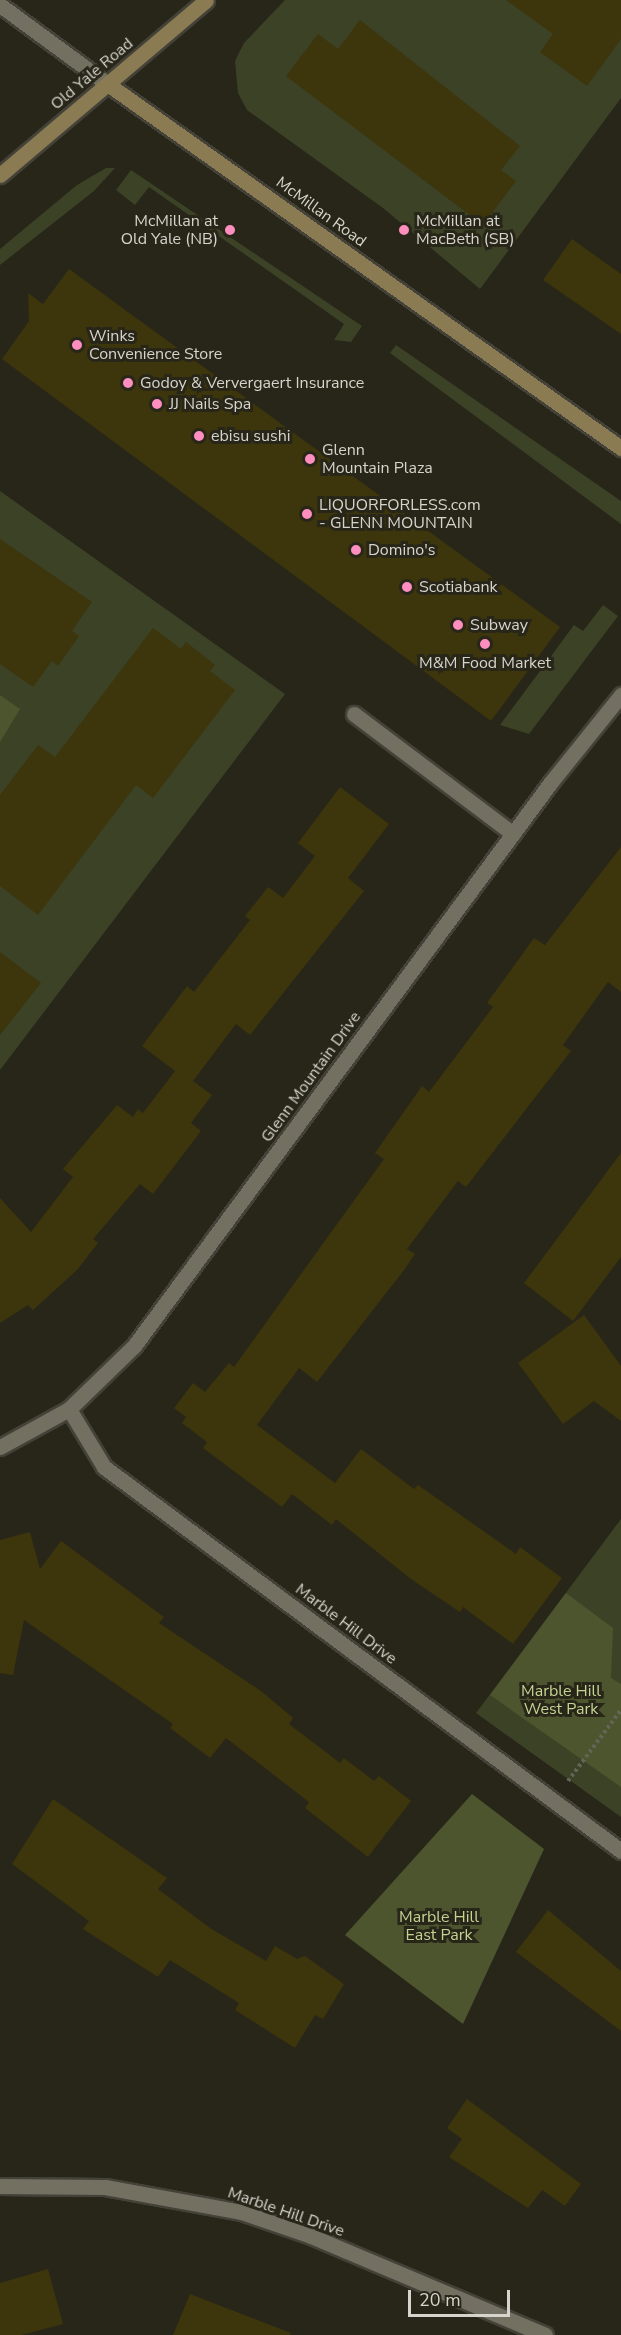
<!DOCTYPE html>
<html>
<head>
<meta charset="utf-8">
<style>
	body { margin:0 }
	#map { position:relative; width:621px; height:2335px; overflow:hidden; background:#282619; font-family:"Nunito Sans",sans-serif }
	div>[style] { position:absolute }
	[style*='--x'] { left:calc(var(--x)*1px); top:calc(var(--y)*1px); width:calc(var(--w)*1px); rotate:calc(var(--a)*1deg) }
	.green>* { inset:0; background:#3c4226 }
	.forest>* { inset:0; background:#4d552e }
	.building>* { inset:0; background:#3d350b }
	.path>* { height:4px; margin-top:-2px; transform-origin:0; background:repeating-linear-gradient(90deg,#666458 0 3px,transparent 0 6px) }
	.roads { filter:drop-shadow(2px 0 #444238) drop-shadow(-2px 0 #444238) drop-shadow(0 2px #444238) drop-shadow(0 -2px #444238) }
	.service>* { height:15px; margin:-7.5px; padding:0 7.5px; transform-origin:7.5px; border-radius:7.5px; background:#737061 }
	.minor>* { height:15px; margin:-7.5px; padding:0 7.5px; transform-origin:7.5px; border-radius:7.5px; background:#737061 }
	.tertiary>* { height:15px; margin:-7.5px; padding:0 7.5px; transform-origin:7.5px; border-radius:7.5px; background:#737061 }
	.secondary>* { height:15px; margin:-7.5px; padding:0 7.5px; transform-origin:7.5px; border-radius:7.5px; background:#8a7b52 }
	.dots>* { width:16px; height:16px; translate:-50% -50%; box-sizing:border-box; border:3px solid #282619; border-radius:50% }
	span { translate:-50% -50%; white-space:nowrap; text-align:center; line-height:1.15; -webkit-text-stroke:6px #282619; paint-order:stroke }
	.street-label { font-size:16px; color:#d6d4cc }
	.poi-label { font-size:16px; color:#d6d4cc }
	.right { translate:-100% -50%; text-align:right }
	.left { translate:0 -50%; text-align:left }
	.park-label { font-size:16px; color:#c4d391 }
	.scale { position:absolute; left:408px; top:2290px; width:102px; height:27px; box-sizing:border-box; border:3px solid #d6d4cc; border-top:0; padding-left:8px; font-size:18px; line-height:21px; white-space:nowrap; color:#d6d4cc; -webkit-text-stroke:4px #282619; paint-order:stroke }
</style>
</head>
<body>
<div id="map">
	<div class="green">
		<i style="clip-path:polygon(285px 0,621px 0,621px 98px,480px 289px,383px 208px,247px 110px,238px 93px,235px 61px,244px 43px)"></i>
		<i style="clip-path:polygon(106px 168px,115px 168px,94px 191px,0 265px,0 249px,77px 185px)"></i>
		<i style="clip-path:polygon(131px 170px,362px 326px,351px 342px,334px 340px,344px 324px,149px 187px,135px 205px,116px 190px)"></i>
		<i style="clip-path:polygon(396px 345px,621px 501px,621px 524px,390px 353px)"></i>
		<i style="clip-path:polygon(0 491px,285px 694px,0 1070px)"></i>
		<i style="clip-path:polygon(603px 605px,618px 616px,529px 734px,500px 725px,574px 625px,583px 631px)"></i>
		<i style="clip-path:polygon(621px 1519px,621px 1817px,476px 1713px)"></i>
	</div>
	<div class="forest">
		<i style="clip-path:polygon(0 695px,20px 709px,0 742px)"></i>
		<i style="clip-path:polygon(566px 1593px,613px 1628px,611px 1678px,621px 1684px,621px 1787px,490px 1695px)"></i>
		<i style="clip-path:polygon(472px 1794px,544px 1849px,463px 2024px,345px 1935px)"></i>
	</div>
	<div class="building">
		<i style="clip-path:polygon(506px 0,621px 0,621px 39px,587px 86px,540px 52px,553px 34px)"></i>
		<i style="clip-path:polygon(360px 20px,520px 146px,501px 170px,516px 181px,483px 225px,286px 76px,318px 34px,338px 49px)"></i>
		<i style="clip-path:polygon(572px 239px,621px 274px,621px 334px,543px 280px)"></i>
		<i style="clip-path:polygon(69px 269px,560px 627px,491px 721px,2px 359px,29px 321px,28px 293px,43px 304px)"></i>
		<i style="clip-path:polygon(0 539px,92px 602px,72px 631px,79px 636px,58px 666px,52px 661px,33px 687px,0 664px)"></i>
		<i style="clip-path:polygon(153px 628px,181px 649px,186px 642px,215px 665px,210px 671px,235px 690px,153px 798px,136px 785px,38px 915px,0 886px,0 795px,38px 745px,55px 757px)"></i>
		<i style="clip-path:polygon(340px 787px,389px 824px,348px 878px,364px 891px,250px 1035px,236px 1024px,193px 1081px,212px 1095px,191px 1123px,201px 1131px,153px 1194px,140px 1184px,93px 1239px,98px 1243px,77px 1270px,33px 1310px,28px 1305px,0 1323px,0 1198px,31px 1232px,73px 1177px,63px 1169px,117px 1105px,133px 1117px,138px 1109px,143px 1113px,175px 1071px,142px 1046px,187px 986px,194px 992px,250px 920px,245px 916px,268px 887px,283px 898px,315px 856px,298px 843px)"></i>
		<i style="clip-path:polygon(621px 847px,621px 992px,608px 982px,563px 1045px,571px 1051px,466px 1187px,458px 1181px,407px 1249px,415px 1254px,404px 1270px,317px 1382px,299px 1368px,257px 1425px,335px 1483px,361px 1449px,414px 1489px,418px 1485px,516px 1554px,520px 1547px,562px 1578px,513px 1644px,463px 1607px,460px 1612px,411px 1579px,336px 1519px,332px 1525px,292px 1494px,282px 1507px,203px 1448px,207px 1442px,182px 1423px,186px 1417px,174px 1408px,193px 1383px,205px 1392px,229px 1363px,234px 1367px,384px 1159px,375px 1153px,422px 1086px,429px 1092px,493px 1007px,487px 1003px,534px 938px,545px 945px)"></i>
		<i style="clip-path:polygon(0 952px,41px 983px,0 1035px)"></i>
		<i style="clip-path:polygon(621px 1153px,621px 1257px,573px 1321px,524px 1283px)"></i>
		<i style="clip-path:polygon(584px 1315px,621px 1366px,621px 1421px,594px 1401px,563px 1424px,518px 1363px)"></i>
		<i style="clip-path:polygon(30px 1532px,40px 1569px,61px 1541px,164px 1617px,159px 1623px,261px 1691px,293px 1718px,289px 1724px,340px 1763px,344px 1758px,374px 1781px,379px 1776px,411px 1801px,368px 1857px,305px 1808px,309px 1802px,226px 1738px,210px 1758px,170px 1728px,173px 1724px,24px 1620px,13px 1675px,0 1673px,0 1540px)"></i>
		<i style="clip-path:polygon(53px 1799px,167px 1878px,158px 1889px,210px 1928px,266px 1961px,275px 1946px,297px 1959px,305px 1956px,344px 1984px,323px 2019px,315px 2015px,295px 2048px,235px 2010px,239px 2003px,170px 1960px,158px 1977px,83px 1929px,89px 1921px,12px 1864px)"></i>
		<i style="clip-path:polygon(548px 1910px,621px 1971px,621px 2031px,516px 1952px)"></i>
		<i style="clip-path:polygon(467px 2099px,581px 2184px,565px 2206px,542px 2190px,528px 2208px,449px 2157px,462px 2139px,447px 2128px)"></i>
		<i style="clip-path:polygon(48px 2269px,63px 2324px,22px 2335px,0 2335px,0 2283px)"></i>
		<i style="clip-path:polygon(190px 2294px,291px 2333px,290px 2335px,173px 2335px)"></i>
	</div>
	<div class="path">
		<i style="--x:568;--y:1781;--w:89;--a:-53.3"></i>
	</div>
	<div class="roads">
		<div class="service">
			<i style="--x:354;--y:714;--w:199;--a:37"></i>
		</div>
		<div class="minor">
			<i style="--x:69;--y:1409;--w:68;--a:58.9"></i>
			<i style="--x:104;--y:1467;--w:644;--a:36.6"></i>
			<i style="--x:0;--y:1447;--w:79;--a:-28.8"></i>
			<i style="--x:69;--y:1409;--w:91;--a:-44.1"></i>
			<i style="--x:134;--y:1346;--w:701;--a:-53.52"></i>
			<i style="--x:551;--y:782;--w:112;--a:-51.2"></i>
			<i style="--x:0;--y:2186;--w:105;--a:0.5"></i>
			<i style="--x:105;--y:2187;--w:138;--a:10.4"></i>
			<i style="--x:241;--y:2212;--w:74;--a:18.9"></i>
			<i style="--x:311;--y:2236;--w:254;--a:22.9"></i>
		</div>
		<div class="tertiary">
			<i style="--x:0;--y:5;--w:135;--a:36.3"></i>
		</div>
		<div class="secondary">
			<i style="--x:109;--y:85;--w:628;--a:35.34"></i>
			<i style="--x:0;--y:175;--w:270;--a:-40.3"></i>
		</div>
	</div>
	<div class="dots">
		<i style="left:230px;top:230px;background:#fe8ebd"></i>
		<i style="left:404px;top:230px;background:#fe8ebd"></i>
		<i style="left:77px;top:345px;background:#fe8ebd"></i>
		<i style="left:128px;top:383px;background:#fe8ebd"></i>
		<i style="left:157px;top:404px;background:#fe8ebd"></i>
		<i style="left:199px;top:436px;background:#fe8ebd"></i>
		<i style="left:310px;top:459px;background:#fe8ebd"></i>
		<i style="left:307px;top:514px;background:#fe8ebd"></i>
		<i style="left:356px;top:550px;background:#fe8ebd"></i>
		<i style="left:407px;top:587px;background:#fe8ebd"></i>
		<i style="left:458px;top:625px;background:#fe8ebd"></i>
		<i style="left:485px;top:644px;background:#fe8ebd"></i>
	</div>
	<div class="street-label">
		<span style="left:92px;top:74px;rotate:-40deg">Old Yale Road</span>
		<span style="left:321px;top:212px;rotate:36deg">McMillan Road</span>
		<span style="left:311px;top:1077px;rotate:-54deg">Glenn Mountain Drive</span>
		<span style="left:346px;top:1624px;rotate:37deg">Marble Hill Drive</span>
		<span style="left:286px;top:2212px;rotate:19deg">Marble Hill Drive</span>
	</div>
	<div class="poi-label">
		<span class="right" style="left:218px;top:230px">McMillan at<br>Old Yale (NB)</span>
		<span class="left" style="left:416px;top:230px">McMillan at<br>MacBeth (SB)</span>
		<span class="left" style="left:89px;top:345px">Winks<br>Convenience Store</span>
		<span class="left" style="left:140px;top:383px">Godoy &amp; Ververgaert Insurance</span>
		<span class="left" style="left:169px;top:404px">JJ Nails Spa</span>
		<span class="left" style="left:211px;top:436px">ebisu sushi</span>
		<span class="left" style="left:322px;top:459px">Glenn<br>Mountain Plaza</span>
		<span class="left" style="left:319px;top:514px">LIQUORFORLESS.com<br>- GLENN MOUNTAIN</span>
		<span class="left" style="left:368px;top:550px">Domino's</span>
		<span class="left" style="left:419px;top:587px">Scotiabank</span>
		<span class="left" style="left:470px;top:625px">Subway</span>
		<span style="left:485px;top:663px">M&amp;M Food Market</span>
	</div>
	<div class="park-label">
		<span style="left:561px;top:1700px">Marble Hill<br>West Park</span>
		<span style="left:439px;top:1926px">Marble Hill<br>East Park</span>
	</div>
	<div class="scale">20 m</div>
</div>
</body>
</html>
